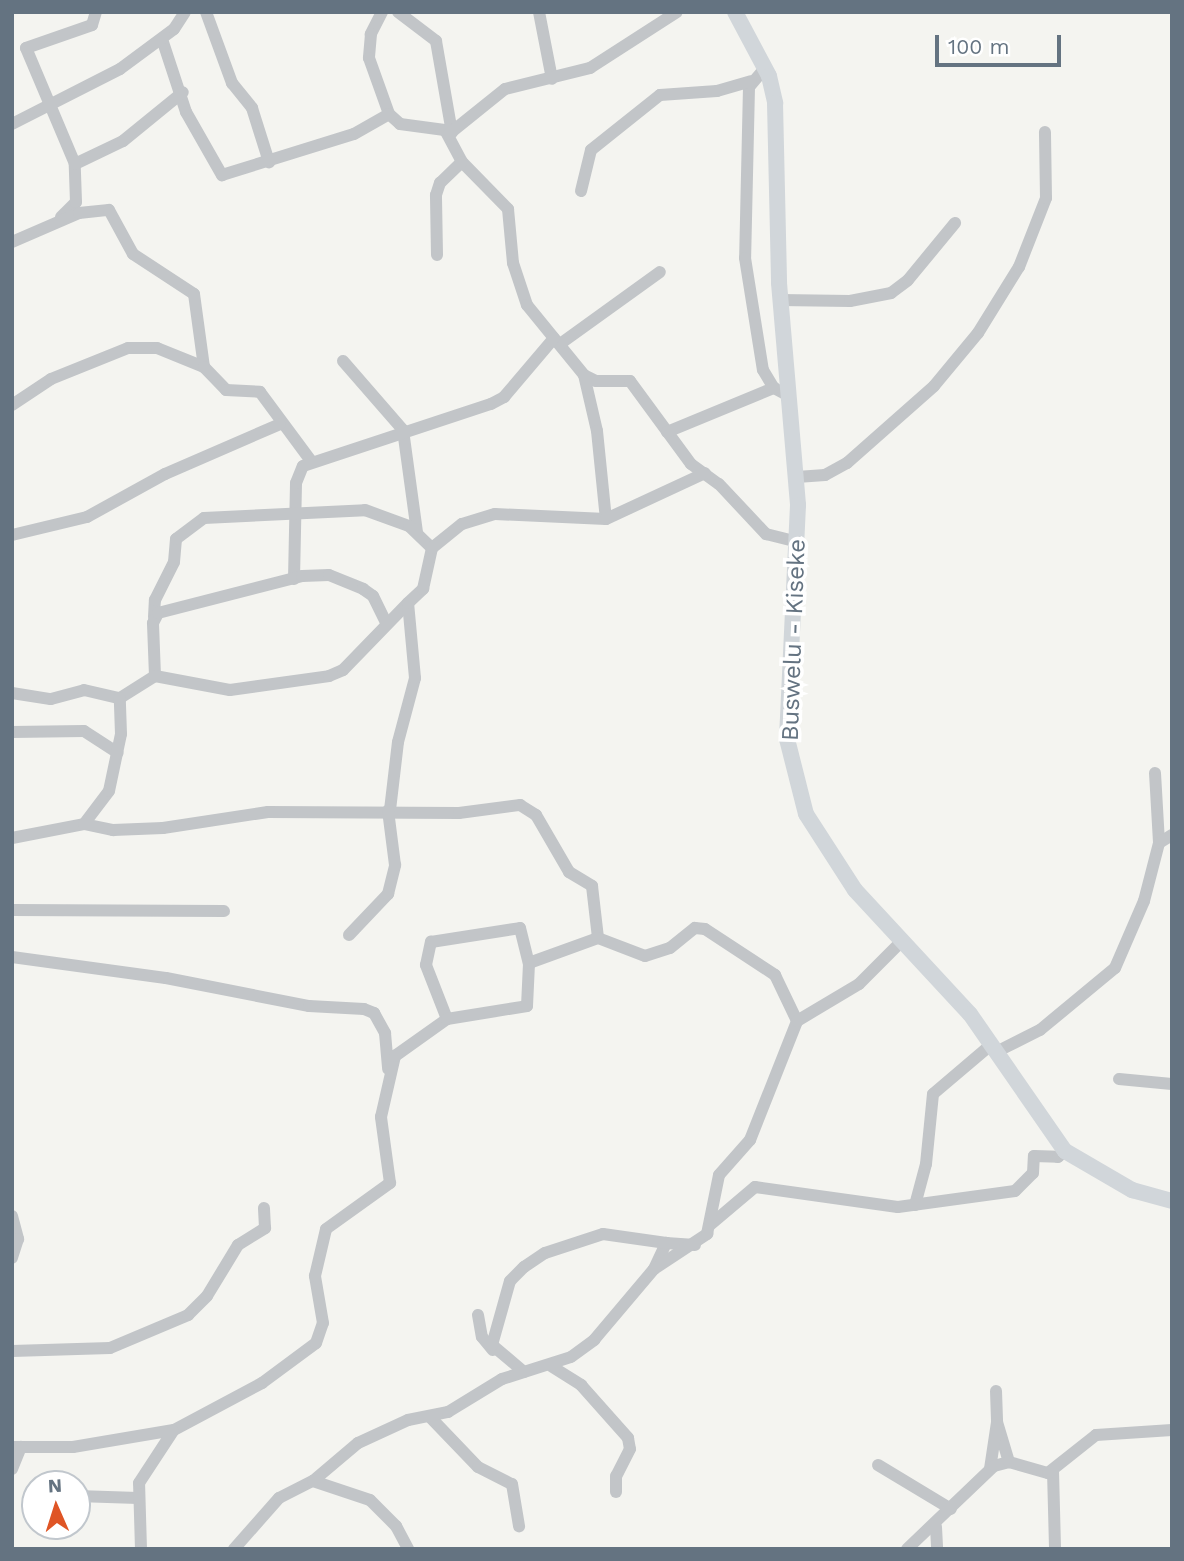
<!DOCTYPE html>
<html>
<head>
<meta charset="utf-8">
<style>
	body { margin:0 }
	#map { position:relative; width:1184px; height:1561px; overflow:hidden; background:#f4f4f0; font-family:"Work Sans",sans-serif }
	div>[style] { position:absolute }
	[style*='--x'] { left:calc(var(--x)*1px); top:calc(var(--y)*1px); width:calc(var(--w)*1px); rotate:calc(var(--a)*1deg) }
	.minor>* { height:12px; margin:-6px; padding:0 6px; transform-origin:6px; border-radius:6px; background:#c2c5c8 }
	.major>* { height:16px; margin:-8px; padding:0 8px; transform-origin:8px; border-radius:8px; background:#d1d6da }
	span { translate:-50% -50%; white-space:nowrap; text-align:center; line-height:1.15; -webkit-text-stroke:7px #fff; paint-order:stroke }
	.street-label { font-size:24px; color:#647381 }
	.frame { position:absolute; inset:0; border:14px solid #647381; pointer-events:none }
	.north { position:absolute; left:21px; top:1470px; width:70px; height:70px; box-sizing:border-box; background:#fff; border:2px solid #c1c7cd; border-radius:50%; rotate:357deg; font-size:19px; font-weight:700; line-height:28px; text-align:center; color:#647381 }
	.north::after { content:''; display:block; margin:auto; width:24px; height:32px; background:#df5525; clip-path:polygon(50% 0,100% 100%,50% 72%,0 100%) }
	.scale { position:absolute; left:935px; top:35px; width:126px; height:32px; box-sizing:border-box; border:4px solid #647381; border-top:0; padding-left:9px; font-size:21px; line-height:24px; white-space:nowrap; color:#647381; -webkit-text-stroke:5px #fff; paint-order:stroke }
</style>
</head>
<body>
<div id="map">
	<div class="minor">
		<i style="--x:206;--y:12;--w:76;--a:69.9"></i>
		<i style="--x:232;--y:83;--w:32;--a:51"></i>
		<i style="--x:252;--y:108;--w:57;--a:72.5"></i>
		<i style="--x:382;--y:12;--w:25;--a:117"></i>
		<i style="--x:371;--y:34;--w:24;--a:95"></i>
		<i style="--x:369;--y:58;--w:59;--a:70.3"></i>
		<i style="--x:389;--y:114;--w:15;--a:42"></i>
		<i style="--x:400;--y:124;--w:45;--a:7.6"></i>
		<i style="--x:445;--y:130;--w:36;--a:62"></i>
		<i style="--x:462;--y:162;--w:66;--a:45.6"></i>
		<i style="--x:508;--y:209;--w:54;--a:84.7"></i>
		<i style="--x:513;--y:263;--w:44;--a:71.6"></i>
		<i style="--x:527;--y:305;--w:90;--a:50.8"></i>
		<i style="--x:584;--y:375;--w:13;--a:27"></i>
		<i style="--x:596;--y:381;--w:34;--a:0"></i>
		<i style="--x:630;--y:381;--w:103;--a:53.7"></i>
		<i style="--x:691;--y:464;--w:34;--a:36"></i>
		<i style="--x:719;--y:484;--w:69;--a:46.8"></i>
		<i style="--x:766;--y:534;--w:32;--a:14"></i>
		<i style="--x:398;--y:12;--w:48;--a:37.3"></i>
		<i style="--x:436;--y:41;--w:93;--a:80.1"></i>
		<i style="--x:539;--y:12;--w:68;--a:79"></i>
		<i style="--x:162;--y:39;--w:77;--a:71.8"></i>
		<i style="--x:186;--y:112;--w:73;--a:60.3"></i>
		<i style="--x:222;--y:175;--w:138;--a:-17.3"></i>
		<i style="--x:354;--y:134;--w:40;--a:-29.7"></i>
		<i style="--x:765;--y:68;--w:25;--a:130"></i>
		<i style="--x:749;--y:87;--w:171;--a:91.3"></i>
		<i style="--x:745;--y:258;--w:113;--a:80.9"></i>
		<i style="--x:763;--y:370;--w:21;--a:59"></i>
		<i style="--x:774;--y:388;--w:17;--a:28"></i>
		<i style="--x:12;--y:124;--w:121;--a:-27"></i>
		<i style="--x:120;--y:69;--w:67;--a:-36.5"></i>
		<i style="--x:174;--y:29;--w:20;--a:-57"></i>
		<i style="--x:449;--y:134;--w:72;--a:-38.8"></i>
		<i style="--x:505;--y:89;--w:88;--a:-13.9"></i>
		<i style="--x:590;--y:68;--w:103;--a:-32.8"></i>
		<i style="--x:75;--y:164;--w:53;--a:-25.6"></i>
		<i style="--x:123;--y:141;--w:77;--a:-39.2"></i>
		<i style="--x:581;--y:191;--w:42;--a:-76.3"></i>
		<i style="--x:591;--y:150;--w:88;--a:-38.6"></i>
		<i style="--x:660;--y:95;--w:57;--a:-4"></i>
		<i style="--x:717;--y:91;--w:35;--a:-16"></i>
		<i style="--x:61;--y:217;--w:21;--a:-45"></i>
		<i style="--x:76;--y:202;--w:38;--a:-92"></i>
		<i style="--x:75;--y:164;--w:126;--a:-112.9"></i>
		<i style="--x:26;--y:48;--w:70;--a:-19.2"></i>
		<i style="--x:92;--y:25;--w:14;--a:-73"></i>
		<i style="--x:12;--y:242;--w:73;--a:-23.4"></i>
		<i style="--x:79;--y:213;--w:30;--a:-6"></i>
		<i style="--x:109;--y:210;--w:50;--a:61.4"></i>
		<i style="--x:133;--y:254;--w:73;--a:33.3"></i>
		<i style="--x:194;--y:294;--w:74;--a:82.2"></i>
		<i style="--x:437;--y:255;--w:60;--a:-91"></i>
		<i style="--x:436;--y:195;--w:13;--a:-72"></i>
		<i style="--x:440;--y:183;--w:30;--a:-44"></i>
		<i style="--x:780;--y:300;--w:70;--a:0.8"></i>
		<i style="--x:850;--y:301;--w:42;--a:-11"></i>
		<i style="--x:891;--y:293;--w:21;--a:-37"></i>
		<i style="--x:908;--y:280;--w:74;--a:-50.5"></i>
		<i style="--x:560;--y:344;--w:123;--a:-35.8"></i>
		<i style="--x:343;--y:361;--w:91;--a:49"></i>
		<i style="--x:403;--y:430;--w:103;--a:82.2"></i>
		<i style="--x:584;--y:375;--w:57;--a:76.9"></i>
		<i style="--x:597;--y:431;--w:88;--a:84.2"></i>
		<i style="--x:12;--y:405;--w:47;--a:-33.7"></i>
		<i style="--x:51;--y:379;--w:83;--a:-21.9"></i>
		<i style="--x:128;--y:348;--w:29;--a:0"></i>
		<i style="--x:157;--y:348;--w:51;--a:22"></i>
		<i style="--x:204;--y:367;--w:32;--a:46"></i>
		<i style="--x:226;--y:390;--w:34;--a:3"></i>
		<i style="--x:260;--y:392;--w:86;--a:53.5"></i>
		<i style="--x:667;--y:432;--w:116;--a:-22.4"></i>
		<i style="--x:797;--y:477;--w:28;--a:-4"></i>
		<i style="--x:825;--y:475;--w:25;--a:-29"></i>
		<i style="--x:847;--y:463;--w:116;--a:-41.5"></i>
		<i style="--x:934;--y:386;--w:69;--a:-50.3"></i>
		<i style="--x:978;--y:333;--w:78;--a:-58.2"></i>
		<i style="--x:1019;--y:267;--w:74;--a:-68.6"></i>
		<i style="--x:1046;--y:198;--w:66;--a:-90.9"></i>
		<i style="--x:12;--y:535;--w:77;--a:-13.5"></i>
		<i style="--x:87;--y:517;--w:89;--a:-28.9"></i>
		<i style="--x:165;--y:474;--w:125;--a:-23.5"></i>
		<i style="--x:294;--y:579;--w:96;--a:-88.8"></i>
		<i style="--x:296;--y:483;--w:18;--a:-68"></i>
		<i style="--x:303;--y:466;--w:198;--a:-18.3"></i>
		<i style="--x:491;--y:404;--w:15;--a:-28"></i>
		<i style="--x:504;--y:397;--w:77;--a:-49.7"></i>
		<i style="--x:154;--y:617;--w:17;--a:-87"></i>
		<i style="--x:155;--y:600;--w:42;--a:-63.4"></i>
		<i style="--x:174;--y:562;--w:23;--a:-85"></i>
		<i style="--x:176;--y:539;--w:35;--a:-37"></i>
		<i style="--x:204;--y:518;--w:161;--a:-2.8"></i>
		<i style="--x:365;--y:510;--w:47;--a:20"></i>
		<i style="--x:409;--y:526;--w:32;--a:44"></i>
		<i style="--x:155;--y:676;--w:53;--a:-92.2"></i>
		<i style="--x:153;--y:623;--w:11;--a:-63"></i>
		<i style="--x:158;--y:613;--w:149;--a:-14.4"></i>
		<i style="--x:302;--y:576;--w:27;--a:-2"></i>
		<i style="--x:329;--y:575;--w:37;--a:22"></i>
		<i style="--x:363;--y:589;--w:12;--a:35"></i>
		<i style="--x:373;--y:596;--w:30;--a:64"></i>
		<i style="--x:12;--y:693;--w:39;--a:9"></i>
		<i style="--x:51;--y:699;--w:34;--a:-15"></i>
		<i style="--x:84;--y:690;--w:37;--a:13"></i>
		<i style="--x:120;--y:698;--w:41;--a:-32.2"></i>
		<i style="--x:155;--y:676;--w:76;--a:10.6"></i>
		<i style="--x:230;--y:690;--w:100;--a:-8"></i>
		<i style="--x:329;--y:676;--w:15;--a:-23"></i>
		<i style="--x:343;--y:670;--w:93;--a:-45.9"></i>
		<i style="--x:12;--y:732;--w:72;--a:-0.8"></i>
		<i style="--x:84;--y:731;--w:40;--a:32.9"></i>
		<i style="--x:1155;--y:773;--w:70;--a:86.7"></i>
		<i style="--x:390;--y:810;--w:68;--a:-83.3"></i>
		<i style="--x:398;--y:742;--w:66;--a:-75.1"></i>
		<i style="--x:415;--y:678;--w:75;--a:-95.3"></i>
		<i style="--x:408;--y:603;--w:21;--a:-43"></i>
		<i style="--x:423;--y:589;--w:42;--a:-77.6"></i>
		<i style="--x:432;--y:548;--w:38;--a:-39"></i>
		<i style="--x:462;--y:524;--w:34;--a:-17"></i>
		<i style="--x:495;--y:514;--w:111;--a:2.6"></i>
		<i style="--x:606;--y:519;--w:109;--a:-24.9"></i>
		<i style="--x:84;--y:824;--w:41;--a:-52.9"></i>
		<i style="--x:109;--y:791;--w:58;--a:-78.1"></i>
		<i style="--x:121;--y:734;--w:36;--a:-92"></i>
		<i style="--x:12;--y:838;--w:73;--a:-11"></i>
		<i style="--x:84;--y:824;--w:30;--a:12"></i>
		<i style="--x:113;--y:830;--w:50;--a:-2.3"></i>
		<i style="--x:163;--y:828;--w:106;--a:-8.7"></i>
		<i style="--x:268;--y:812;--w:191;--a:0.3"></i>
		<i style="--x:459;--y:813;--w:62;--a:-7.5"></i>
		<i style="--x:520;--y:805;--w:19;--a:32"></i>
		<i style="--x:536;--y:815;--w:66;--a:59.9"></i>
		<i style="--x:569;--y:872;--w:27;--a:31"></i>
		<i style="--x:592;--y:886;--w:52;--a:83.4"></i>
		<i style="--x:598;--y:938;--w:50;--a:21"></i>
		<i style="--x:645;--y:956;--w:26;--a:-18"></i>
		<i style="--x:670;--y:948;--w:32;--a:-39"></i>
		<i style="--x:695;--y:928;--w:10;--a:6"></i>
		<i style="--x:705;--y:929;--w:84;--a:33.3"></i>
		<i style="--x:775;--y:975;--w:51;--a:64.4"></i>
		<i style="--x:12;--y:910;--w:212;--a:0.3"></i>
		<i style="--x:349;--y:935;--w:57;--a:-46.4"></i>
		<i style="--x:388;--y:894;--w:30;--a:-76"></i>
		<i style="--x:395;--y:865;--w:55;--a:-97.3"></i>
		<i style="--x:12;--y:957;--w:155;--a:7.8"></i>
		<i style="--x:166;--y:978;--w:146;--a:11.1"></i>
		<i style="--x:309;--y:1006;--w:55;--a:3.1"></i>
		<i style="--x:364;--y:1009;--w:11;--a:22"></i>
		<i style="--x:374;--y:1013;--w:23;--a:61"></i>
		<i style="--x:385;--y:1033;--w:36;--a:85"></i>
		<i style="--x:447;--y:1019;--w:58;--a:-111.3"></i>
		<i style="--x:426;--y:965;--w:24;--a:-78"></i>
		<i style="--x:431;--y:942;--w:90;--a:-8.9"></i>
		<i style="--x:520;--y:928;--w:36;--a:76"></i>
		<i style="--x:998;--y:1051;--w:47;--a:-26.6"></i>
		<i style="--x:1040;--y:1030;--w:97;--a:-39.6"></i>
		<i style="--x:1115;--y:968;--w:73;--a:-66.6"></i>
		<i style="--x:1144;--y:901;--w:60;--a:-75.5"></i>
		<i style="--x:1159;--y:843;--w:15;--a:-32"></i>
		<i style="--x:1119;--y:1079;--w:53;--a:5.4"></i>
		<i style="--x:915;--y:1205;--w:42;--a:-75"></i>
		<i style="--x:926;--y:1164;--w:70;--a:-84.3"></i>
		<i style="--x:933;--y:1094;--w:77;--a:-40.3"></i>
		<i style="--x:12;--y:1216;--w:24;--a:75"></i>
		<i style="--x:18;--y:1239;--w:20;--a:108"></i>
		<i style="--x:710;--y:1225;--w:59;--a:-40.2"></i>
		<i style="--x:755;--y:1187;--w:144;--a:8"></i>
		<i style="--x:898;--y:1207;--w:118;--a:-7.8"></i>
		<i style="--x:1015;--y:1191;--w:25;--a:-45"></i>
		<i style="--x:1033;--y:1173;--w:17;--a:-87"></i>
		<i style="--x:1034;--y:1156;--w:24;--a:2"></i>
		<i style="--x:1058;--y:1157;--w:9;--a:-41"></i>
		<i style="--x:654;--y:1269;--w:29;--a:-65"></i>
		<i style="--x:666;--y:1243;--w:29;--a:4"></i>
		<i style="--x:478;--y:1315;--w:22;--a:80"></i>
		<i style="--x:482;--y:1337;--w:17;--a:50"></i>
		<i style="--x:12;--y:1351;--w:98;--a:-1.8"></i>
		<i style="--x:110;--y:1348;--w:85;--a:-22.9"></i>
		<i style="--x:188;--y:1315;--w:27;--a:-45"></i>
		<i style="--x:207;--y:1296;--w:60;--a:-58.7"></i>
		<i style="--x:238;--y:1245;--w:32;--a:-32"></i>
		<i style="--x:265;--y:1228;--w:20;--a:-93"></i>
		<i style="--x:551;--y:1366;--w:36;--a:32"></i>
		<i style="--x:581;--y:1385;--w:71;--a:48.4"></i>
		<i style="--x:628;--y:1438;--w:11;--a:80"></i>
		<i style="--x:630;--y:1449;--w:30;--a:117"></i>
		<i style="--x:616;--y:1476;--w:16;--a:90"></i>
		<i style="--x:524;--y:1372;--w:42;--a:-139.8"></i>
		<i style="--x:492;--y:1345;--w:66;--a:-74.3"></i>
		<i style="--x:510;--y:1281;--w:20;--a:-45"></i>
		<i style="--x:524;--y:1267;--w:25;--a:-34"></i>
		<i style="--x:545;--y:1253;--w:61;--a:-18.1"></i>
		<i style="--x:603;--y:1234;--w:64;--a:8.1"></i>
		<i style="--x:996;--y:1391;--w:31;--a:88"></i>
		<i style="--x:997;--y:1422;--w:42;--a:73.3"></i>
		<i style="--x:431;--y:1418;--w:68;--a:46.2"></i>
		<i style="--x:478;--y:1467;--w:38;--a:27"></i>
		<i style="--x:512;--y:1484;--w:43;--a:80.5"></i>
		<i style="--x:12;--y:1447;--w:61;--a:0"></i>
		<i style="--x:73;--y:1447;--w:102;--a:-9.6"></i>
		<i style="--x:174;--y:1430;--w:100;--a:-28.1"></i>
		<i style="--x:262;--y:1383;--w:67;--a:-36.5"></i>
		<i style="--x:316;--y:1343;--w:21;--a:-71"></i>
		<i style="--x:323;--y:1323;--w:48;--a:-99.7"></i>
		<i style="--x:315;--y:1276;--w:48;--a:-76.8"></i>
		<i style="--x:326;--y:1229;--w:79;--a:-35.7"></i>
		<i style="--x:390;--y:1183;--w:67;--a:-97.8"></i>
		<i style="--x:381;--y:1117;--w:63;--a:-77.1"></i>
		<i style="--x:395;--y:1056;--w:64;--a:-35.4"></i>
		<i style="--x:447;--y:1019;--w:81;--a:-9.2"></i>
		<i style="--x:527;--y:1006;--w:43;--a:-87.3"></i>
		<i style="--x:529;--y:963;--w:73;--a:-19.9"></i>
		<i style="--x:878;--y:1465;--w:85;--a:31.1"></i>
		<i style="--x:12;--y:1469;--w:24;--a:-68"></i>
		<i style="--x:990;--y:1469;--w:48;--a:-81.5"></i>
		<i style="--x:1053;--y:1471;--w:78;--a:88.5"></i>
		<i style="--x:313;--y:1481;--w:60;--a:18.4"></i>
		<i style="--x:370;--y:1500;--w:37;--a:45"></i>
		<i style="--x:396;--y:1526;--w:26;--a:62"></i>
		<i style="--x:77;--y:1496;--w:61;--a:1.9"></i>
		<i style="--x:936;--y:1527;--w:22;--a:87"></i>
		<i style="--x:141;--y:1549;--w:66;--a:-91.7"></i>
		<i style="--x:139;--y:1483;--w:62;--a:-56.8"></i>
		<i style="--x:234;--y:1549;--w:68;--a:-48.6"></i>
		<i style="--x:279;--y:1498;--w:38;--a:-27"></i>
		<i style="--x:313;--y:1481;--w:59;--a:-40.2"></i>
		<i style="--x:358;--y:1443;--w:55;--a:-24.7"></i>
		<i style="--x:408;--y:1420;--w:41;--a:-11.3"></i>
		<i style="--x:448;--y:1412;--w:63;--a:-31.4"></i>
		<i style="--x:502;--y:1379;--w:72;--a:-17.7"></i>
		<i style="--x:571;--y:1357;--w:29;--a:-36"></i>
		<i style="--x:594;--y:1340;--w:93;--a:-49.8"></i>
		<i style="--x:654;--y:1269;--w:64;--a:-33.4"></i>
		<i style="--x:707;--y:1234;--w:60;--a:-78.5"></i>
		<i style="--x:719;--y:1175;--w:47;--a:-48.5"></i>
		<i style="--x:750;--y:1140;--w:128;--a:-68.4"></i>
		<i style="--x:797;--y:1021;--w:72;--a:-30.8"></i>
		<i style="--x:859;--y:984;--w:61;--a:-45"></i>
		<i style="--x:907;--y:1549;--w:120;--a:-43.7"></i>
		<i style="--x:994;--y:1466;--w:16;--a:-15"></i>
		<i style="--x:1009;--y:1462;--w:41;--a:15.8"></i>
		<i style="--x:1048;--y:1473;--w:61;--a:-38.4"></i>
		<i style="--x:1096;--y:1435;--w:76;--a:-3.8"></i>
	</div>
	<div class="major">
		<i style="--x:735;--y:12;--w:72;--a:62"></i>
		<i style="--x:769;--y:76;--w:28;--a:77"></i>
		<i style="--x:775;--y:103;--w:180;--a:88.7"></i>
		<i style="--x:779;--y:283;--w:223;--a:85.1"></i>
		<i style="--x:798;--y:505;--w:234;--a:92.7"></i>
		<i style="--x:787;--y:739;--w:77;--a:75.8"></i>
		<i style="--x:806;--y:814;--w:90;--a:57.2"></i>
		<i style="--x:855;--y:890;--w:169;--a:47.2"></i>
		<i style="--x:970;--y:1014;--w:167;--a:55.3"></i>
		<i style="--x:1065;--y:1151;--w:78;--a:30.2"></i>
		<i style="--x:1132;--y:1190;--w:41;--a:15.4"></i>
	</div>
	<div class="street-label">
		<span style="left:794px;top:640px;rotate:-88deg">Buswelu - Kiseke</span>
	</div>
	<div class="frame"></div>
	<div class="north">N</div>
	<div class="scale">100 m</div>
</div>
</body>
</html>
